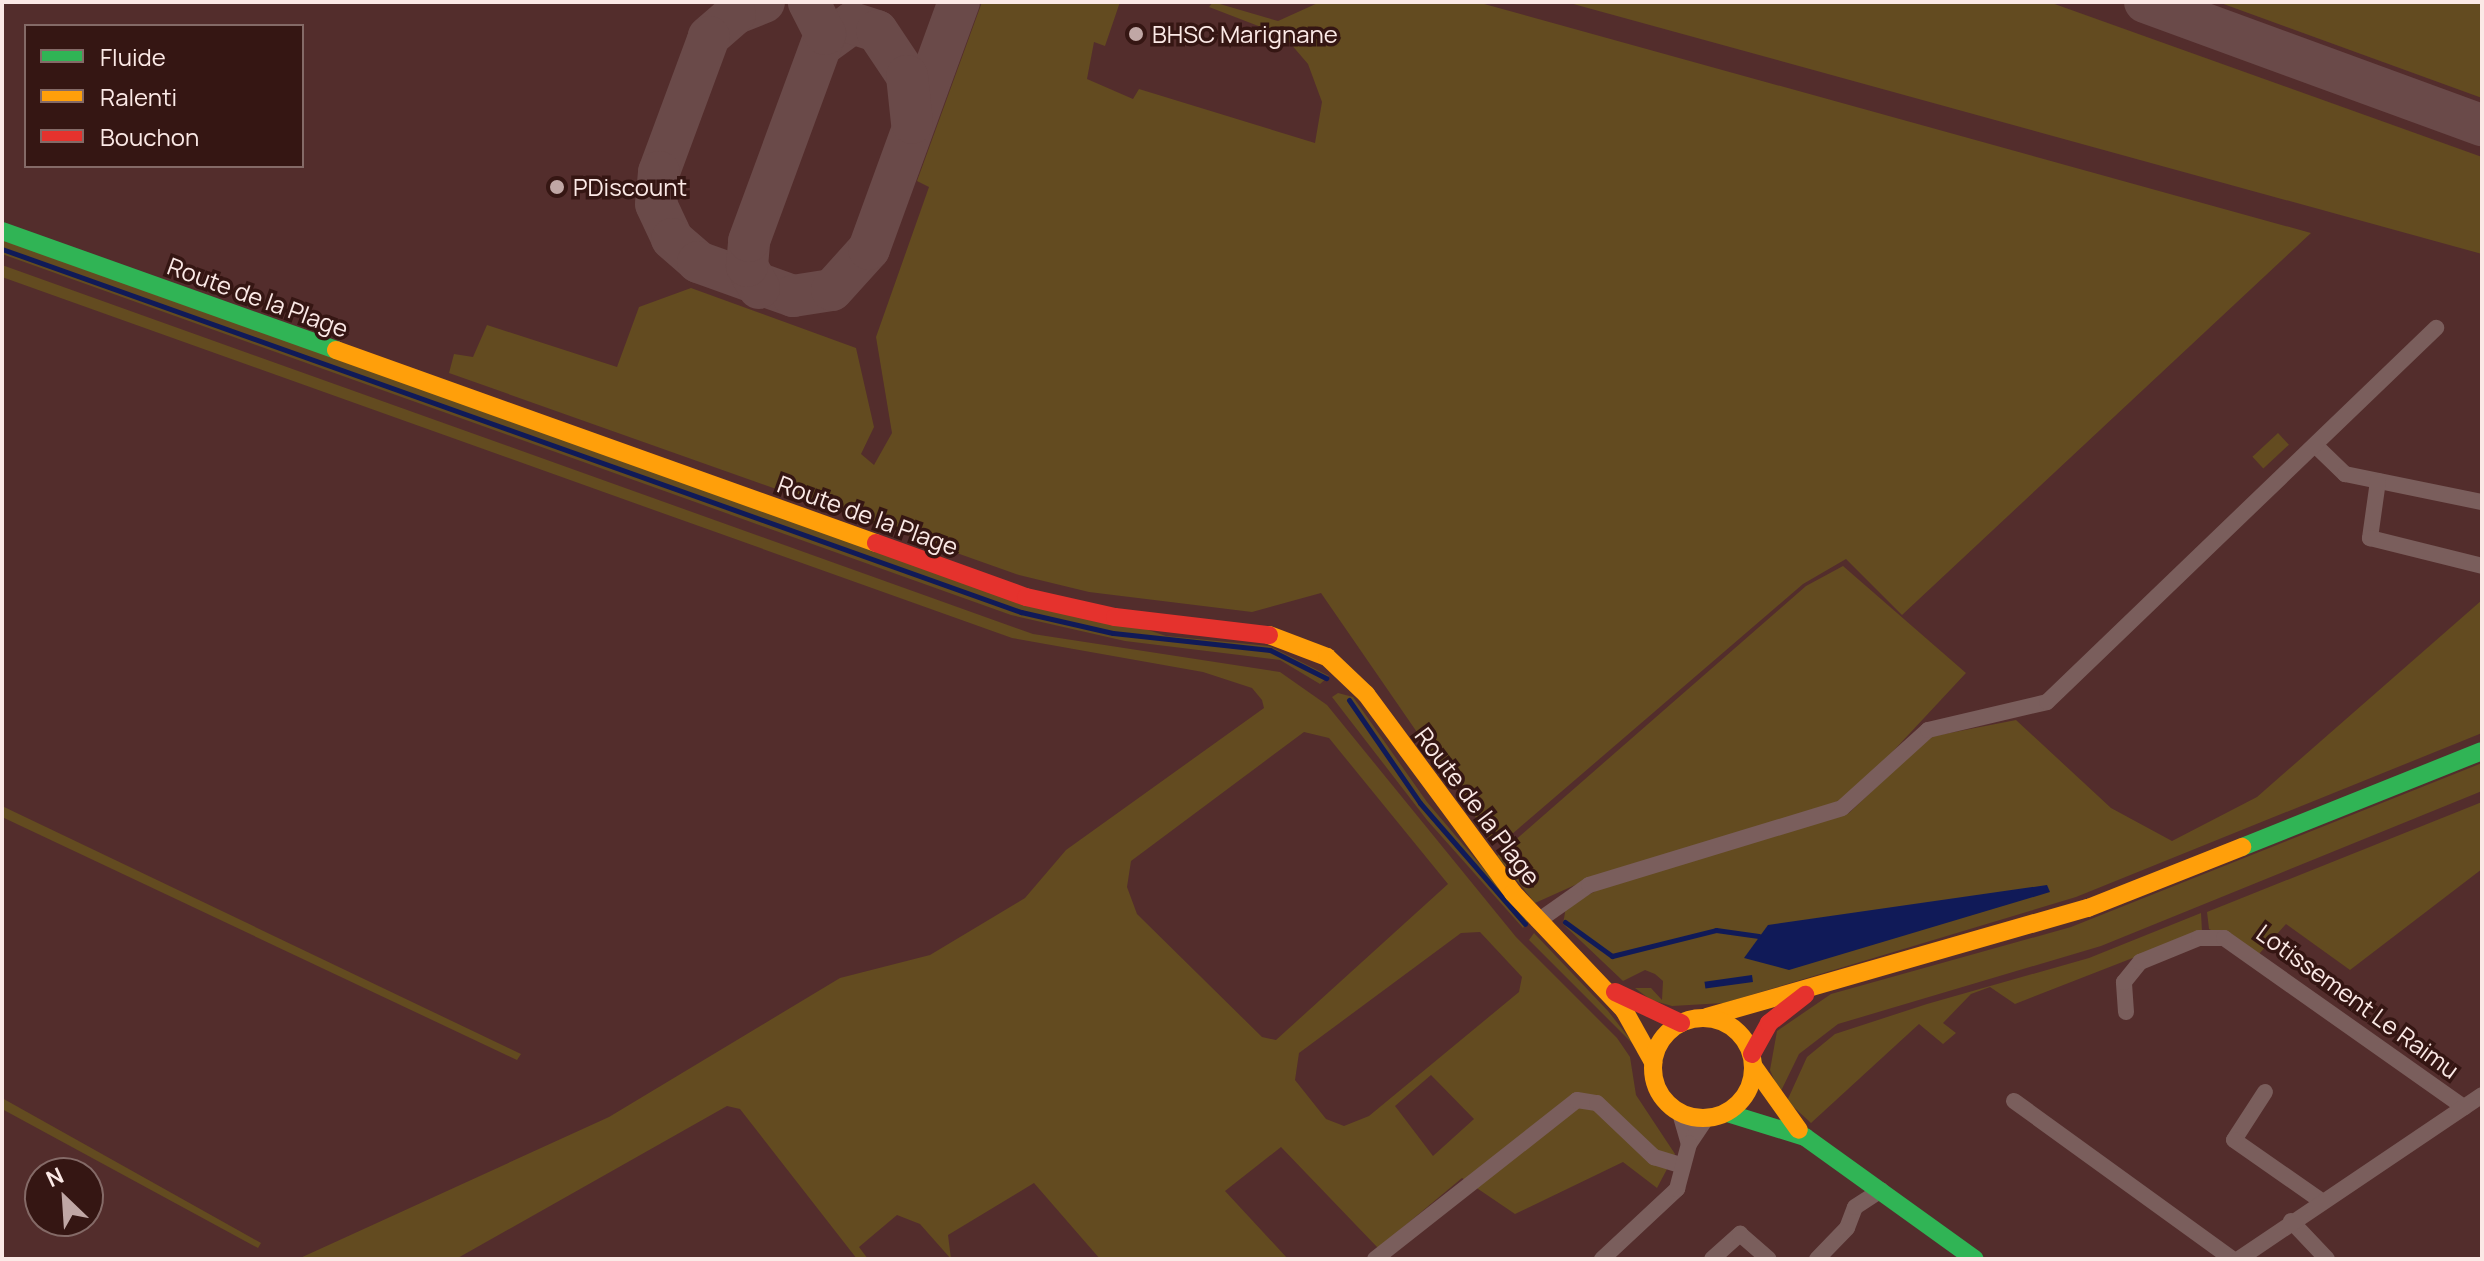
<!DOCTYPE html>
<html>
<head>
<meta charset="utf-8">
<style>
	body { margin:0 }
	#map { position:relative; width:2484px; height:1261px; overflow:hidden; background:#532d2c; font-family:Manrope,sans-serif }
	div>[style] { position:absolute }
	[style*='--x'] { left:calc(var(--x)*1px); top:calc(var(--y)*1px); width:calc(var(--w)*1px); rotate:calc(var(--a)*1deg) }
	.green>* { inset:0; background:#634b20; transform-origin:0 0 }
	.water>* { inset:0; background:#101a58; transform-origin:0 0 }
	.stream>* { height:5px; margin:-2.5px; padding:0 2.5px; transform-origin:2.5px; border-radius:2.5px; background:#101a58 }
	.taxiway>* { height:42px; margin:-21px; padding:0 21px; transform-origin:21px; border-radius:21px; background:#6a4a49 }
	.street>* { height:16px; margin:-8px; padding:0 8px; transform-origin:8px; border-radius:8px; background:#7a5e5c }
	.fast>* { height:18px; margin:-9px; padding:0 9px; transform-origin:9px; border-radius:9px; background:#30b455 }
	.slow>* { height:18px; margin:-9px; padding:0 9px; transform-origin:9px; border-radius:9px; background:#ff9f0a }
	.slow>.ring { margin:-9px; padding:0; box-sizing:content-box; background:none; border:18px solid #ff9f0a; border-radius:50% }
	.jam>* { height:18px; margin:-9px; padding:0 9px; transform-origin:9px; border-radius:9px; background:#e5322d }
	.dots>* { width:22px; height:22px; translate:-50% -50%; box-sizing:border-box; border:4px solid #351613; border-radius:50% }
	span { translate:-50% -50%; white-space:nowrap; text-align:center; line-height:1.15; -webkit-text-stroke:7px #351613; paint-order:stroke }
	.poi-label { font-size:24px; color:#fbe9e6 }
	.left { translate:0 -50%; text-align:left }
	.street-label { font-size:24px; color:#fbe9e6 }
	.frame { position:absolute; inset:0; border:4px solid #fbe9e6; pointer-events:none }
	.legend { position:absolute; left:24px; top:24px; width:280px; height:144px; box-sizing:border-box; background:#351613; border:2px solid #846a67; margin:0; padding:10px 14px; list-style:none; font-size:24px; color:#fbe9e6 }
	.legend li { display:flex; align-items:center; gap:16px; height:40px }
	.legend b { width:40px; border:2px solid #846a67 }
	.north { position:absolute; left:24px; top:1157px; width:80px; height:80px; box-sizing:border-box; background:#351613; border:2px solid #846a67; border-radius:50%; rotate:335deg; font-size:22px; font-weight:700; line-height:32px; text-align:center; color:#fbe9e6 }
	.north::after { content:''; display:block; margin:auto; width:28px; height:36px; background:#c0a7a5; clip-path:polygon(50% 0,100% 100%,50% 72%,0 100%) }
</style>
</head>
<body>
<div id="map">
	<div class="green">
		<i style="clip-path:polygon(982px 2px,1120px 2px,1105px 46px,1094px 42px,1087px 79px,1133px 99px,1139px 89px,1315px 143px,1322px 102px,1308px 64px,1284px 36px,1209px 7px,1213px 2px,1278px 21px,1320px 2px,1477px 2px,2311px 233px,1902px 615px,1846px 559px,1803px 584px,1504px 841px,1492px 841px,1321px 593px,1252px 612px,1089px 592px,1019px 575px,449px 373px,454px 354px,473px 357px,487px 325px,617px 367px,639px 307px,691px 288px,856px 348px,874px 427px,861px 454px,874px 465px,892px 433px,876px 337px,929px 187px,917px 181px)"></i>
		<i style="clip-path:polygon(1566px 2px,2049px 2px,2482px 157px,2482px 254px)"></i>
		<i style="clip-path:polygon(2218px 2px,2482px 2px,2482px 98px)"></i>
		<i style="clip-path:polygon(2px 240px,1166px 636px,1269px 646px,1329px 676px,1320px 684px,1280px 660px,1125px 641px,1011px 615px,2px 254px)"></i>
		<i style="clip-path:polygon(evenodd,2px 265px,1033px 634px,1280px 672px,1327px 705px,1516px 937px,1617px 1038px,1630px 1057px,1636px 1095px,1675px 1154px,1657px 1188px,1623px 1162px,1515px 1214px,1462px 1178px,1378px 1248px,1281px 1147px,1225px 1191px,1288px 1259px,1100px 1259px,1034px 1183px,948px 1235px,951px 1259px,920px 1224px,897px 1215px,859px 1247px,868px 1259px,857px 1259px,740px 1109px,727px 1106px,456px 1259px,298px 1259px,609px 1117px,840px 978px,930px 955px,1025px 898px,1066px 850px,1264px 708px,1262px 700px,1252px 688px,1203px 672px,1012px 638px,2px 277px,2px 265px,1304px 732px,1329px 738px,1448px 884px,1276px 1040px,1262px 1037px,1137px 914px,1127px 887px,1131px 861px,1304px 732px,2px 265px,1480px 932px,1522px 977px,1519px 992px,1369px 1116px,1344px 1126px,1326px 1119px,1295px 1080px,1299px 1053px,1461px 933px,1480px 932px,2px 265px,1431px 1075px,1474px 1119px,1433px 1156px,1395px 1106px,1431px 1075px)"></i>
		<i style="left:2278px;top:433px;width:16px;height:35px;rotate:47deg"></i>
		<i style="clip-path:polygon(1843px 566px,1966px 673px,1855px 792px,1830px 805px,1584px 881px,1535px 903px,1497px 856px,1806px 586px)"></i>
		<i style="clip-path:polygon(2482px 600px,2482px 733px,2076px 897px,1724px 1003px,1672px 1006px,1651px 1000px,1635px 988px,1651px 988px,1662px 1000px,1663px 981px,1655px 974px,1645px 970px,1623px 981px,1563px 924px,1566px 907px,1603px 887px,1849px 813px,1929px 737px,2016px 720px,2111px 808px,2172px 841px,2257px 797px)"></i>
		<i style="clip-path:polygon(1338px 693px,1353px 697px,1427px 802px,1528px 921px,1523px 928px,1427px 820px,1332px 697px)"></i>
		<i style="clip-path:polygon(2482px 763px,2482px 791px,2101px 946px,1838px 1024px,1799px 1054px,1780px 1093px,1770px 1070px,1777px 1031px,1831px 994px,2071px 927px)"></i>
		<i style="clip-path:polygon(2482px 802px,2482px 869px,2350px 970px,2286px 924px,2259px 954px,2209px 929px,2207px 912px)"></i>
		<i style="clip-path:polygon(2px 806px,521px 1054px,517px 1060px,2px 817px)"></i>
		<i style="clip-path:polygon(2201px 913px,2202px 931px,2015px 1004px,1990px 987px,1971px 994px,1943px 1023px,1956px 1033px,1943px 1044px,1919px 1024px,1811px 1123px,1787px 1101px,1807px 1057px,1835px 1034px,1927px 1004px,2089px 958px)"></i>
		<i style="clip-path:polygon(1534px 933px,1608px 1011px,1637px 1048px,1529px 940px)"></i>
		<i style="clip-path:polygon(2px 1098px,261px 1243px,258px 1248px,2px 1109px)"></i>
	</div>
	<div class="water">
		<i style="clip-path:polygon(2047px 885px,2050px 892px,1789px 970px,1744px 958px,1768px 925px)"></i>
		<i style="left:1752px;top:975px;width:7px;height:48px;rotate:82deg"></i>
	</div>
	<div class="stream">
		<i style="--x:2;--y:249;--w:1082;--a:19.61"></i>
		<i style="--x:1021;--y:612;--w:94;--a:12.9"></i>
		<i style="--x:1113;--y:633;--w:158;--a:6.2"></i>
		<i style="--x:1270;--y:650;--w:63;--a:26.6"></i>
		<i style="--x:1349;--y:700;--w:125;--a:55.4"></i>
		<i style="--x:1420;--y:803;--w:160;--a:49"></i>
		<i style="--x:1565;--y:922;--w:58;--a:35.9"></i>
		<i style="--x:1612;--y:956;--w:107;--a:-14"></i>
		<i style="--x:1716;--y:930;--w:43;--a:7.9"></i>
	</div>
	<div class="taxiway">
		<i style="--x:764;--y:2;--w:31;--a:158"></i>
		<i style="--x:735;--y:14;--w:35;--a:139"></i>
		<i style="--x:709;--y:37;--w:144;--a:110.3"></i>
		<i style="--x:659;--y:172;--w:32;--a:95"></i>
		<i style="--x:656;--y:204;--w:38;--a:65"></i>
		<i style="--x:672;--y:239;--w:35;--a:41"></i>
		<i style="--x:698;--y:262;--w:101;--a:19.7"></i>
		<i style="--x:793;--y:296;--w:39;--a:-9"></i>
		<i style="--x:832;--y:290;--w:55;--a:-47.9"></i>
		<i style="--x:869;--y:249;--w:263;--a:-70"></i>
		<i style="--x:2145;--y:2;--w:359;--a:20.1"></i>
		<i style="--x:822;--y:45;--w:37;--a:-36"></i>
		<i style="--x:852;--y:23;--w:26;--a:18"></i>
		<i style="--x:877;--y:31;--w:54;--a:56.3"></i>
		<i style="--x:907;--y:76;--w:47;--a:83.9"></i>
		<i style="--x:759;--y:288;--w:25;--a:-119"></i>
		<i style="--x:747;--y:266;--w:25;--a:-85"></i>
		<i style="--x:749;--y:241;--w:221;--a:-69.8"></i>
		<i style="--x:825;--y:34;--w:36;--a:-117"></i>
	</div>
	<div class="street">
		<i style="--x:2315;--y:445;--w:42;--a:44"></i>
		<i style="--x:2345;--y:474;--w:140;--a:11.6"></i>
		<i style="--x:2378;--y:481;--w:58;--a:98"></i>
		<i style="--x:2370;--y:538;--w:115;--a:14"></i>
		<i style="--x:1538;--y:921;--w:62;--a:-35.2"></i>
		<i style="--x:1589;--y:885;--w:264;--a:-16.9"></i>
		<i style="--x:1842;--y:808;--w:116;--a:-42.2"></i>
		<i style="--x:1928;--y:730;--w:122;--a:-13.2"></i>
		<i style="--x:2047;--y:702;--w:540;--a:-43.87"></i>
		<i style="--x:2126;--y:1012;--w:30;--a:-94"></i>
		<i style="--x:2124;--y:982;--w:26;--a:-51"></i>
		<i style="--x:2140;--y:962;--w:64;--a:-22.1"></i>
		<i style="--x:2199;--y:938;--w:25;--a:0"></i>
		<i style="--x:2224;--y:938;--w:294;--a:35.2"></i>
		<i style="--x:2265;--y:1092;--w:57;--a:122.9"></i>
		<i style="--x:2234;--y:1140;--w:105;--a:34.9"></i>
		<i style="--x:2014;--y:1101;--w:269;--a:35.9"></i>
		<i style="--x:1680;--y:1113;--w:32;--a:74"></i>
		<i style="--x:1689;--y:1144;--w:30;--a:-56"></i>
		<i style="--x:2291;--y:1221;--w:52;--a:46.5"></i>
		<i style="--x:1375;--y:1259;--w:257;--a:-38.2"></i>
		<i style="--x:1577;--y:1100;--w:20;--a:9"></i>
		<i style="--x:1597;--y:1103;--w:79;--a:43.5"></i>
		<i style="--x:1654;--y:1157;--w:30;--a:17"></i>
		<i style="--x:1602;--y:1259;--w:103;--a:-43"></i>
		<i style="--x:1677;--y:1189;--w:47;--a:-75.1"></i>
		<i style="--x:1712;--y:1259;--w:38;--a:-42"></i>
		<i style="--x:1740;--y:1234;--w:38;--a:41"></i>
		<i style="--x:1817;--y:1259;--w:43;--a:-45.9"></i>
		<i style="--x:1847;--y:1228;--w:22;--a:-69"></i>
		<i style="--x:1855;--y:1207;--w:31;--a:-33"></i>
		<i style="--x:2239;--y:1259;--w:293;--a:-34"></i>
	</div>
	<div class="fast">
		<i style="--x:2;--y:231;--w:355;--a:19.6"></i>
		<i style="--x:2242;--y:847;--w:258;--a:-21.8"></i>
		<i style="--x:1727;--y:1113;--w:82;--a:17.1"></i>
		<i style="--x:1805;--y:1137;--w:209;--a:35.7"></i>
	</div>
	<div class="slow">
		<i style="--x:336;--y:350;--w:573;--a:19.67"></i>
		<i style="--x:1269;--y:635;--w:62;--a:20.8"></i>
		<i style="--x:1327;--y:657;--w:54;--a:43.5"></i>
		<i style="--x:1366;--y:694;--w:247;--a:53.5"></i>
		<i style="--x:1513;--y:893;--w:161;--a:46.5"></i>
		<i style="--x:1624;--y:1010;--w:60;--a:60.9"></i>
		<i style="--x:1707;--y:1017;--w:396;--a:-16"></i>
		<i style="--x:2088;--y:908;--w:166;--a:-21.6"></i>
		<i class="ring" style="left:1653px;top:1018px;width:82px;height:82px"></i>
		<i style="--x:1754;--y:1067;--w:77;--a:54.5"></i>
	</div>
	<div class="jam">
		<i style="--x:876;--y:543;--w:159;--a:19.8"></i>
		<i style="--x:1026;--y:597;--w:91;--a:12.7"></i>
		<i style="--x:1115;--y:617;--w:155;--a:6.7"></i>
		<i style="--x:1615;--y:992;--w:73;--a:25.2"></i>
		<i style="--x:1752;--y:1054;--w:35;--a:-61"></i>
		<i style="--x:1769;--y:1023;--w:46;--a:-37.9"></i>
	</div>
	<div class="dots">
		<i style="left:1136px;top:34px;background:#c0a7a5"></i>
		<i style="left:557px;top:187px;background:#c0a7a5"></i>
	</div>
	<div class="poi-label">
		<span class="left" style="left:1152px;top:34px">BHSC Marignane</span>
		<span class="left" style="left:573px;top:187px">PDiscount</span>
	</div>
	<div class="street-label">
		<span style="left:258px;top:297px;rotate:20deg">Route de la Plage</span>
		<span style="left:868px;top:515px;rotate:20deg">Route de la Plage</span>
		<span style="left:1478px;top:806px;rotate:53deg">Route de la Plage</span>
		<span style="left:2358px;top:1001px;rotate:36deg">Lotissement Le Raimu</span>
	</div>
	<div class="frame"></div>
	<ul class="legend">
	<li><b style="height:10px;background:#30b455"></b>Fluide</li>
	<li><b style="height:10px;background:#ff9f0a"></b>Ralenti</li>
	<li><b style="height:10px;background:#e5322d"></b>Bouchon</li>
	</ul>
	<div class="north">N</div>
</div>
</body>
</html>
